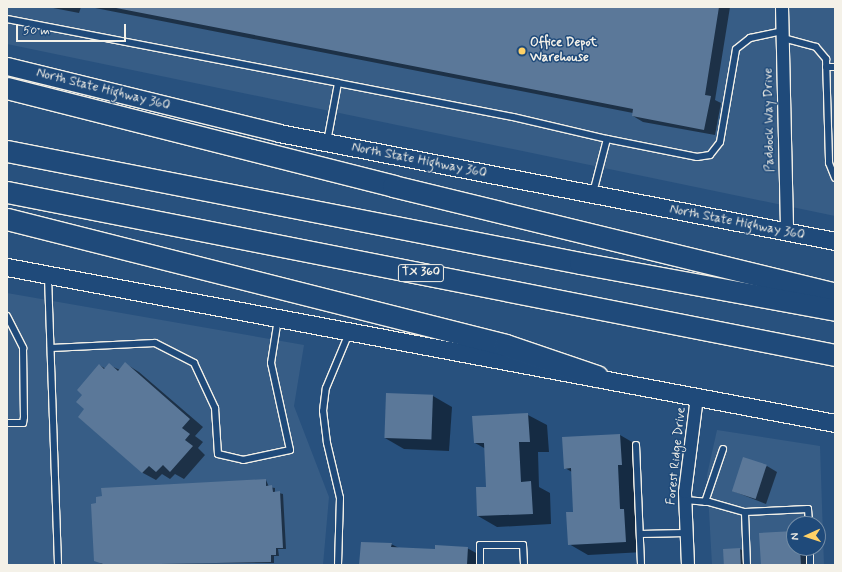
<!DOCTYPE html>
<html>
<head>
<meta charset="utf-8">
<style>
	body { margin:0 }
	#map { position:relative; width:842px; height:572px; overflow:hidden; background:#28517e; font-family:Mynerve,sans-serif }
	div>[style] { position:absolute }
	[style*='--x'] { left:calc(var(--x)*1px); top:calc(var(--y)*1px); width:calc(var(--w)*1px); rotate:calc(var(--a)*1deg) }
	.built>* { inset:0; background:#375d86 }
	.shadow>* { inset:0; background:#0007 }
	.building>* { inset:0; background:#5b7899; transform-origin:0 0 }
	.roads { filter:drop-shadow(1px 0 #f4f1e8) drop-shadow(-1px 0 #f4f1e8) drop-shadow(0 1px #f4f1e8) drop-shadow(0 -1px #f4f1e8) }
	.lane>* { height:6px; margin:-3px; padding:0 3px; transform-origin:3px; border-radius:3px; background:#1f4a7a }
	.street>* { height:12px; margin:-6px; padding:0 6px; transform-origin:6px; border-radius:6px; background:#1f4a7a }
	.secondary>* { height:17px; margin:-8.5px; padding:0 8.5px; transform-origin:8.5px; border-radius:8.5px; background:#1f4a7a }
	.highway>* { height:21px; margin:-10.5px; padding:0 10.5px; transform-origin:10.5px; border-radius:10.5px; background:#1f4a7a }
	.dots>* { width:11px; height:11px; translate:-50% -50%; box-sizing:border-box; border:2px solid #1f4a7a; border-radius:50% }
	span { translate:-50% -50%; white-space:nowrap; text-align:center; line-height:1.15; -webkit-text-stroke:3px #1f4a7a; paint-order:stroke }
	.shield-label span { padding:1px 3px; background:#1f4a7a; border:1px solid; border-radius:3px; -webkit-text-stroke-width:0 }
	.shield-label { font-size:12px; color:#f4f1e8; font-weight:700 }
	.poi-label { font-size:13px; color:#f4f1e8; font-weight:700 }
	.left { translate:0 -50%; text-align:left }
	.street-label { font-size:13px; color:#f4f1e8 }
	.frame { position:absolute; inset:0; border:8px solid #f4f1e8; pointer-events:none }
	.north { position:absolute; left:786px; top:516px; width:40px; height:40px; box-sizing:border-box; background:#1f4a7a; border:1px solid #748da6; border-radius:50%; rotate:267deg; font-size:11px; font-weight:700; line-height:16px; text-align:center; color:#f4f1e8 }
	.north::after { content:''; display:block; margin:auto; width:14px; height:18px; background:#ffd166; clip-path:polygon(50% 0,100% 100%,50% 72%,0 100%) }
	.scale { position:absolute; left:16px; top:24px; width:110px; height:18px; box-sizing:border-box; border:2px solid #f4f1e8; border-top:0; padding-left:5px; font-size:12px; line-height:14px; white-space:nowrap; color:#f4f1e8; -webkit-text-stroke:3px #1f4a7a; paint-order:stroke }
</style>
</head>
<body>
<div id="map">
	<div class="built">
		<i style="clip-path:polygon(7px 7px,835px 7px,835px 216px,7px 44px)"></i>
		<i style="clip-path:polygon(7px 293px,304px 345px,294px 406px,329px 497px,323px 565px,7px 565px)"></i>
		<i style="clip-path:polygon(evenodd,717px 430px,820px 446px,824px 565px,712px 565px,707px 475px,717px 430px,794px 524px,818px 524px,818px 548px,794px 548px,794px 524px)"></i>
	</div>
	<div class="shadow">
		<i style="clip-path:polygon(48px 7px,81px 7px,79px 13px)"></i>
		<i style="clip-path:polygon(90px 7px,730px 7px,715px 100px,721px 103px,715px 135px,643px 122px,633px 116px,633px 113px)"></i>
		<i style="clip-path:polygon(126px 364px,139px 372px,203px 427px,195px 436px,203px 442px,198px 448px,205px 455px,184px 479px,175px 474px,170px 479px,162px 474px,156px 480px,143px 473px,79px 417px,86px 409px,83px 394px,99px 365px,106px 369px,109px 365px,120px 370px)"></i>
		<i style="clip-path:polygon(433px 396px,452px 407px,449px 451px,404px 449px,385px 438px)"></i>
		<i style="clip-path:polygon(528px 415px,547px 425px,549px 452px,538px 452px,539px 487px,550px 493px,551px 524px,497px 527px,478px 516px,487px 488px,486px 449px,475px 443px,473px 417px)"></i>
		<i style="clip-path:polygon(620px 435px,639px 446px,640px 476px,636px 476px,639px 518px,643px 520px,644px 552px,588px 555px,569px 544px,574px 513px,572px 472px,565px 468px)"></i>
		<i style="clip-path:polygon(767px 466px,777px 472px,766px 504px,733px 491px)"></i>
		<i style="clip-path:polygon(266px 480px,269px 487px,275px 488px,275px 492px,283px 494px,286px 549px,278px 549px,279px 556px,274px 556px,274px 563px,100px 564px)"></i>
		<i style="clip-path:polygon(794px 532px,794px 548px,810px 548px,811px 565px,762px 565px)"></i>
		<i style="clip-path:polygon(391px 544px,399px 548px,436px 550px,467px 548px,478px 554px,477px 565px,360px 565px)"></i>
		<i style="clip-path:polygon(740px 549px,750px 555px,751px 565px,725px 565px)"></i>
	</div>
	<div class="building">
		<i style="clip-path:polygon(111px 7px,719px 7px,705px 95px,711px 96px,704px 130px,632px 116px,633px 109px)"></i>
		<i style="clip-path:polygon(125px 362px,190px 419px,182px 428px,190px 434px,185px 440px,193px 446px,170px 472px,163px 465px,156px 472px,149px 466px,142px 473px,78px 417px,84px 409px,76px 402px,82px 395px,77px 390px,99px 364px,104px 369px,109px 363px,118px 371px)"></i>
		<i style="left:386px;top:393px;width:47px;height:45px;rotate:2deg"></i>
		<i style="clip-path:polygon(528px 413px,530px 442px,519px 442px,521px 482px,531px 481px,533px 514px,477px 516px,476px 487px,486px 487px,484px 443px,474px 443px,472px 416px)"></i>
		<i style="clip-path:polygon(620px 434px,622px 465px,618px 465px,620px 509px,624px 509px,626px 542px,568px 545px,566px 512px,573px 512px,571px 468px,564px 469px,562px 437px)"></i>
		<i style="left:743px;top:457px;width:25px;height:36px;rotate:18deg"></i>
		<i style="clip-path:polygon(266px 479px,266px 486px,272px 485px,273px 492px,280px 491px,283px 548px,276px 548px,276px 555px,271px 555px,271px 562px,106px 565px,94px 561px,91px 504px,96px 503px,96px 497px,102px 496px,101px 488px)"></i>
		<i style="clip-path:polygon(794px 531px,794px 548px,800px 548px,801px 565px,761px 565px,759px 533px)"></i>
		<i style="clip-path:polygon(361px 542px,392px 543px,391px 547px,435px 549px,435px 545px,468px 547px,467px 565px,359px 565px)"></i>
		<i style="left:740px;top:548px;width:17px;height:17px;rotate:87deg"></i>
	</div>
	<div class="roads">
		<div class="lane">
			<i style="--x:7;--y:19;--w:337;--a:10.9"></i>
			<i style="--x:783;--y:38;--w:34;--a:15"></i>
			<i style="--x:816;--y:47;--w:16;--a:50"></i>
			<i style="--x:826;--y:59;--w:104;--a:88.3"></i>
			<i style="--x:829;--y:163;--w:16;--a:68"></i>
			<i style="--x:826;--y:67;--w:9;--a:0"></i>
			<i style="--x:327;--y:142;--w:60;--a:-79.4"></i>
			<i style="--x:338;--y:83;--w:178;--a:11"></i>
			<i style="--x:513;--y:117;--w:97;--a:13.2"></i>
			<i style="--x:593;--y:193;--w:56;--a:-75.5"></i>
			<i style="--x:607;--y:139;--w:92;--a:11.3"></i>
			<i style="--x:697;--y:157;--w:13;--a:-9"></i>
			<i style="--x:710;--y:155;--w:16;--a:-52"></i>
			<i style="--x:720;--y:142;--w:94;--a:-80.2"></i>
			<i style="--x:736;--y:49;--w:18;--a:-38"></i>
			<i style="--x:750;--y:38;--w:33;--a:-12"></i>
			<i style="--x:48;--y:277;--w:288;--a:88"></i>
			<i style="--x:7;--y:316;--w:36;--a:63"></i>
			<i style="--x:23;--y:348;--w:69;--a:89.2"></i>
			<i style="--x:24;--y:417;--w:6;--a:99"></i>
			<i style="--x:23;--y:423;--w:16;--a:180"></i>
			<i style="--x:51;--y:348;--w:104;--a:-2.8"></i>
			<i style="--x:155;--y:343;--w:44;--a:27.1"></i>
			<i style="--x:194;--y:363;--w:50;--a:65"></i>
			<i style="--x:215;--y:408;--w:46;--a:86.3"></i>
			<i style="--x:218;--y:454;--w:26;--a:13"></i>
			<i style="--x:243;--y:460;--w:48;--a:-12"></i>
			<i style="--x:290;--y:450;--w:89;--a:-102.3"></i>
			<i style="--x:271;--y:363;--w:45;--a:-81"></i>
			<i style="--x:636;--y:445;--w:120;--a:87.6"></i>
			<i style="--x:685;--y:500;--w:24;--a:5"></i>
			<i style="--x:709;--y:502;--w:37;--a:16"></i>
			<i style="--x:705;--y:502;--w:56;--a:-71.2"></i>
			<i style="--x:640;--y:534;--w:46;--a:-1.2"></i>
			<i style="--x:810;--y:548;--w:17;--a:90"></i>
			<i style="--x:338;--y:565;--w:67;--a:-88.3"></i>
			<i style="--x:340;--y:498;--w:57;--a:-103.3"></i>
			<i style="--x:327;--y:443;--w:32;--a:-97"></i>
			<i style="--x:323;--y:411;--w:23;--a:-83"></i>
			<i style="--x:326;--y:388;--w:60;--a:-67.3"></i>
			<i style="--x:480;--y:565;--w:20;--a:-90"></i>
			<i style="--x:480;--y:545;--w:43;--a:0"></i>
			<i style="--x:523;--y:545;--w:20;--a:87"></i>
			<i style="--x:747;--y:565;--w:53;--a:-92.2"></i>
			<i style="--x:745;--y:512;--w:63;--a:-2.7"></i>
			<i style="--x:808;--y:509;--w:15;--a:86"></i>
		</div>
		<div class="street">
			<i style="--x:782;--y:7;--w:226;--a:88.7"></i>
			<i style="--x:688;--y:565;--w:73;--a:-92.4"></i>
			<i style="--x:685;--y:492;--w:96;--a:-82.8"></i>
		</div>
		<div class="secondary">
			<i style="--x:7;--y:66;--w:280;--a:13.8"></i>
			<i style="--x:279;--y:133;--w:566;--a:10.99"></i>
			<i style="--x:7;--y:267;--w:843;--a:10.67"></i>
		</div>
		<div class="highway">
			<i style="--x:7;--y:88;--w:398;--a:14.2"></i>
			<i style="--x:393;--y:186;--w:455;--a:13.7"></i>
			<i style="--x:7;--y:151;--w:584;--a:11.06"></i>
			<i style="--x:580;--y:263;--w:259;--a:10.4"></i>
			<i style="--x:7;--y:192;--w:844;--a:11.14"></i>
			<i style="--x:7;--y:219;--w:515;--a:14.17"></i>
			<i style="--x:506;--y:345;--w:96;--a:18.8"></i>
		</div>
	</div>
	<div class="dots">
		<i style="left:522px;top:51px;background:#ffd166"></i>
	</div>
	<div class="shield-label">
		<span style="left:421px;top:273px">TX 360</span>
	</div>
	<div class="poi-label">
		<span class="left" style="left:530px;top:51px">Office Depot<br>Warehouse</span>
	</div>
	<div class="street-label">
		<span style="left:103px;top:90px;rotate:14deg">North State Highway 360</span>
		<span style="left:770px;top:120px;rotate:-91deg">Paddock Way Drive</span>
		<span style="left:419px;top:161px;rotate:11deg">North State Highway 360</span>
		<span style="left:737px;top:223px;rotate:11deg">North State Highway 360</span>
		<span style="left:677px;top:456px;rotate:-84deg">Forest Ridge Drive</span>
	</div>
	<div class="frame"></div>
	<div class="north">N</div>
	<div class="scale">50 m</div>
</div>
</body>
</html>
